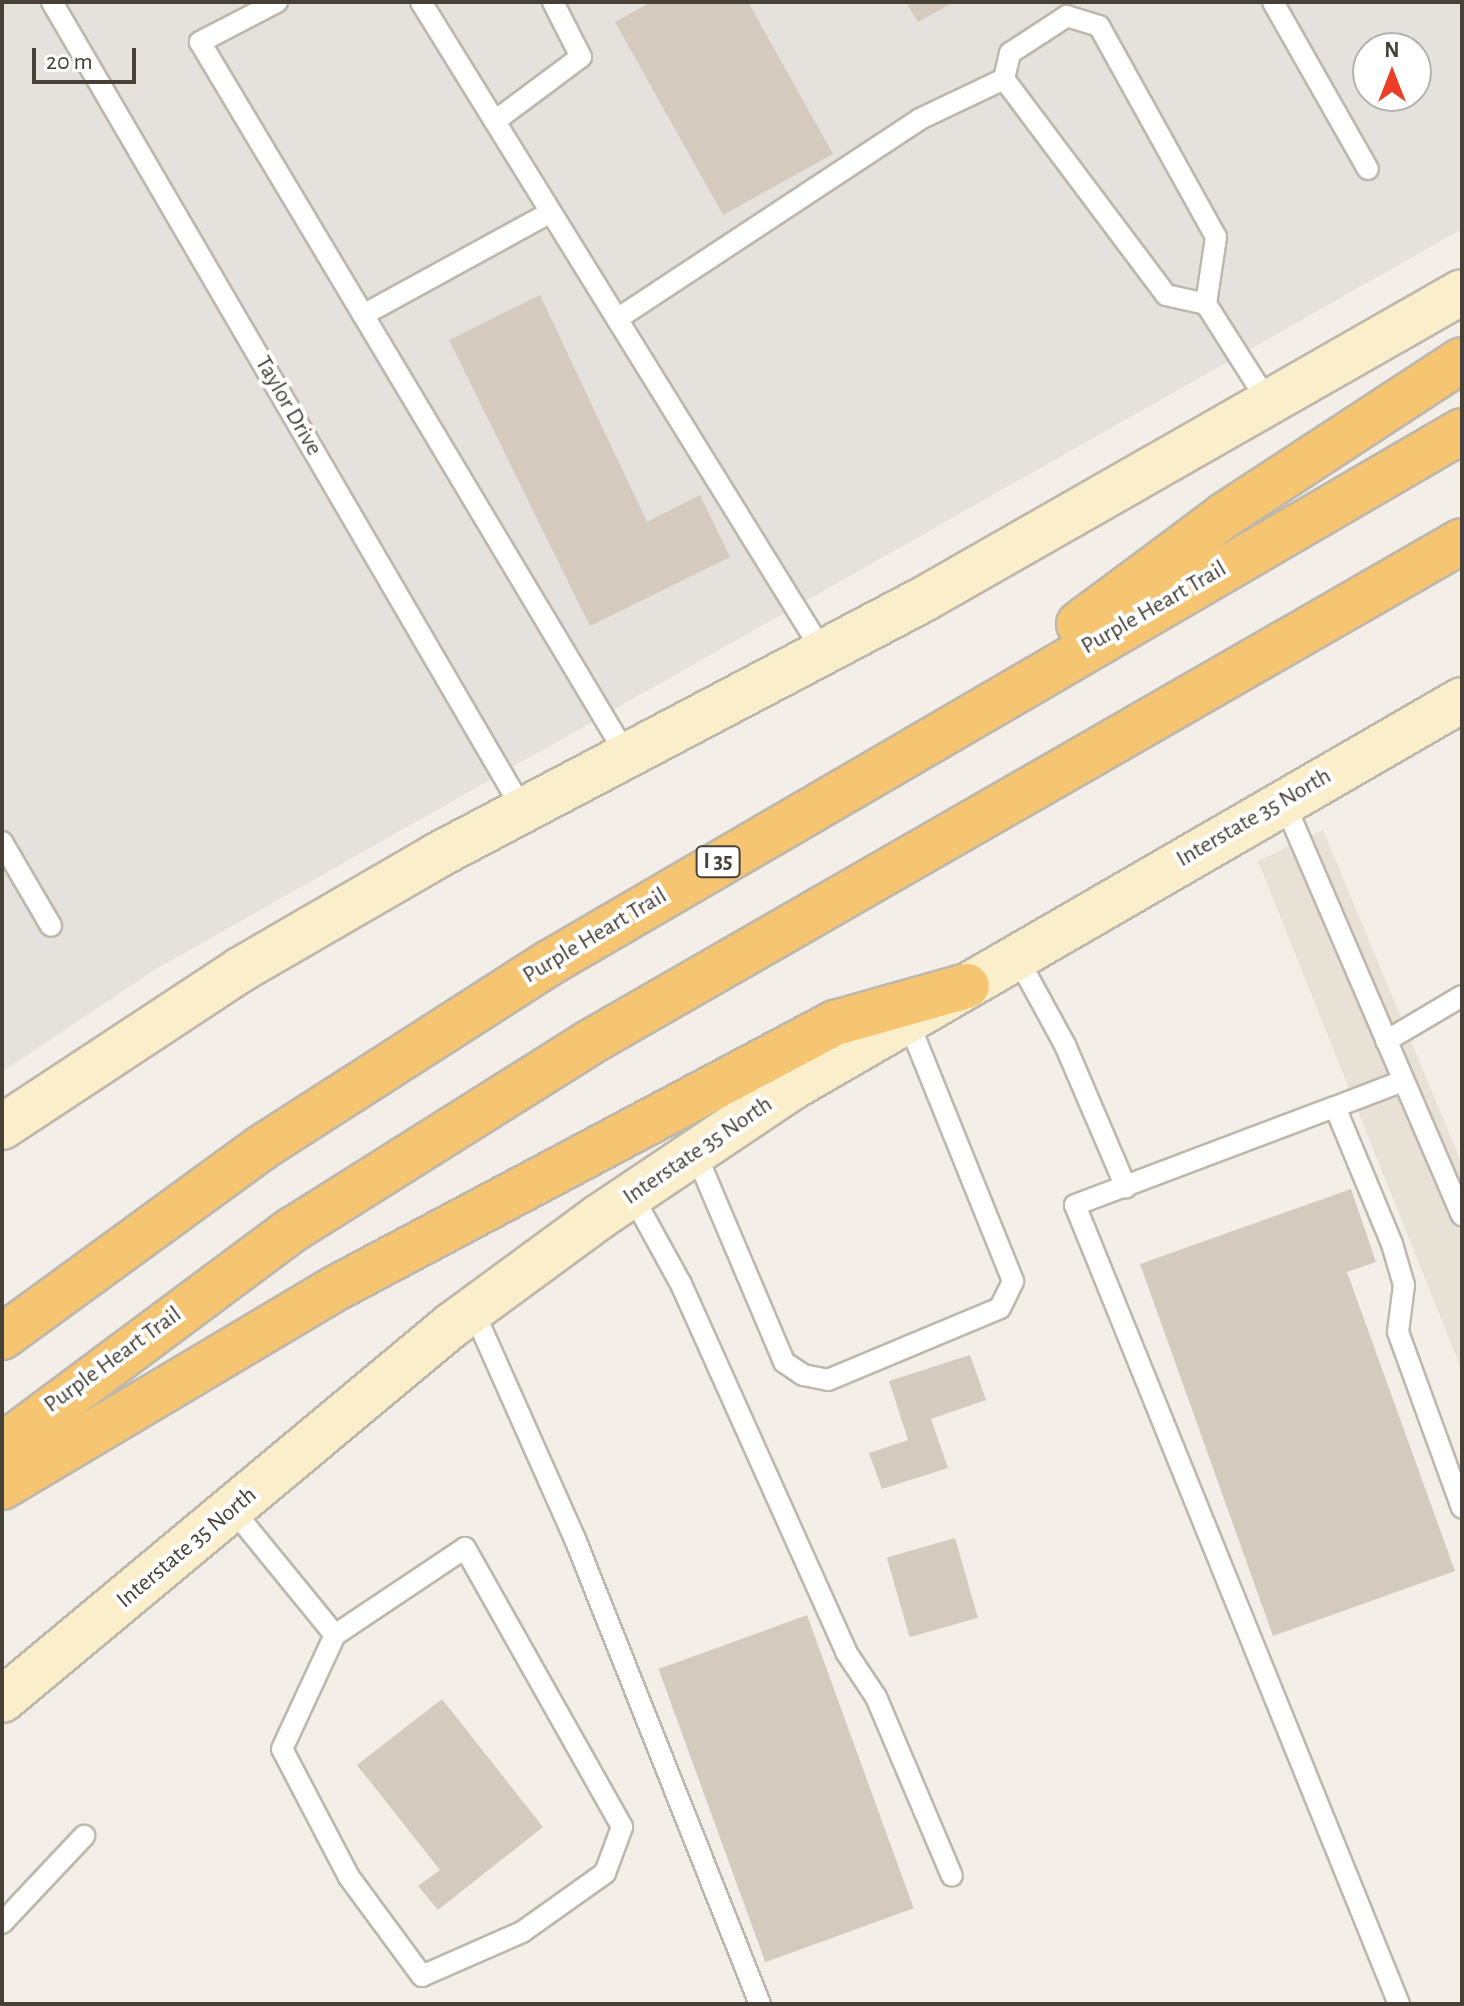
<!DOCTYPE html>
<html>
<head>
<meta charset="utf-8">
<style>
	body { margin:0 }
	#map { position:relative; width:1464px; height:2006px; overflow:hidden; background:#f3efe8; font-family:"Alegreya Sans",sans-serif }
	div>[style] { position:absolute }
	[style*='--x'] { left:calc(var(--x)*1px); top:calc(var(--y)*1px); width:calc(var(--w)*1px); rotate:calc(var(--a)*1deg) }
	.residential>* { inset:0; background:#e7e1d6 }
	.industrial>* { inset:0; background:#e5e1dd }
	.building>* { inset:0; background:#d4cbbe; transform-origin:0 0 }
	.roads { filter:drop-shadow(2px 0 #beb7ab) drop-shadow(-2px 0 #beb7ab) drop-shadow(0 2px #beb7ab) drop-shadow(0 -2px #beb7ab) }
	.lane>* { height:20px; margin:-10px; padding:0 10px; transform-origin:10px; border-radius:10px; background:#fff }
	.secondary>* { height:44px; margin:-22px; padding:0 22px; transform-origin:22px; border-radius:22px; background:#fbeeca }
	.highway>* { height:44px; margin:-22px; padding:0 22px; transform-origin:22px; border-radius:22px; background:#f5c571 }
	span { translate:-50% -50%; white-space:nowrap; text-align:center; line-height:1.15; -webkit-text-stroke:8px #fff; paint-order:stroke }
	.shield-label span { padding:2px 6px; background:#fff; border:2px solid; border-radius:6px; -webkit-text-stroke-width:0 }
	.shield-label { font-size:22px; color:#464037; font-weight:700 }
	.street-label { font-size:24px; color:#464037 }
	.frame { position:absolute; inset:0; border:4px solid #464037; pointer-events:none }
	.north { position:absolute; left:1352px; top:32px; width:80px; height:80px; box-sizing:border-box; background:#fff; border:2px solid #b5b3af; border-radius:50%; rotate:0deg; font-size:22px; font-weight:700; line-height:32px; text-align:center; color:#464037 }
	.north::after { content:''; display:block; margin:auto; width:28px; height:36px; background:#ec3e26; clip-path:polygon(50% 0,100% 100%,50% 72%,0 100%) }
	.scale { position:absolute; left:32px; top:48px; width:104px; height:36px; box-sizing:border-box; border:4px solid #464037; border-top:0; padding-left:10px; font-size:24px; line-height:28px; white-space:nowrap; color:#464037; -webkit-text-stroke:6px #fff; paint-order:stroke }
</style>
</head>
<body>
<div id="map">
	<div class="residential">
		<i style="clip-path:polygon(1323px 830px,1462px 1164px,1462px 1371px,1258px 861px)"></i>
	</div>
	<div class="industrial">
		<i style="clip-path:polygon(evenodd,2px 2px,1462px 2px,1462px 229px,156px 969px,2px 1072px,2px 2px,1368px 48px,1416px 48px,1416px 96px,1368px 96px,1368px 48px)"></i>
	</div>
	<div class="building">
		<i style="clip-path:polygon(651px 2px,748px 2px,833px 154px,723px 215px,615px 22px)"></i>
		<i style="clip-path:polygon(906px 2px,954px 2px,918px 22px)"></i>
		<i style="clip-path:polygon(540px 295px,647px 522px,700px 495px,730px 557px,590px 626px,449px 340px)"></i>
		<i style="clip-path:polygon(1351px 1189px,1376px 1262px,1347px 1272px,1455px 1571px,1273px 1636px,1140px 1264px)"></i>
		<i style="clip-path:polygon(970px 1355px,986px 1400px,931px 1419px,948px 1468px,882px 1489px,869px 1453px,908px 1440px,889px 1381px)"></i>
		<i style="left:955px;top:1538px;width:83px;height:71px;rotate:74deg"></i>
		<i style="left:807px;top:1615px;width:312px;height:158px;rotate:70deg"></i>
		<i style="clip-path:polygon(442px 1699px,543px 1827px,438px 1910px,418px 1886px,440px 1870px,357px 1765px)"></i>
	</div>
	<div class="roads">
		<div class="lane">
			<i style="--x:52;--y:2;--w:935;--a:59.76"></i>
			<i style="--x:277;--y:2;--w:87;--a:152.5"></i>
			<i style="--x:200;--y:42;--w:832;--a:59.12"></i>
			<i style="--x:421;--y:2;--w:764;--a:58.26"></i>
			<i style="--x:1273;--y:2;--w:192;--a:60.4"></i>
			<i style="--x:495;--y:121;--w:107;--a:-36.7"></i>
			<i style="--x:581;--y:57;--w:62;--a:-117"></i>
			<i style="--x:1206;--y:304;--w:68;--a:-81.5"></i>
			<i style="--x:1216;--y:237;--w:241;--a:-119"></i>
			<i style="--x:1099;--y:26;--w:34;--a:-163"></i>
			<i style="--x:1067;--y:16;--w:68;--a:147"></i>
			<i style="--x:1010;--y:53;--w:27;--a:103"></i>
			<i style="--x:1004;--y:79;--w:270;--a:53.1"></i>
			<i style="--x:1166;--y:295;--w:41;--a:12.7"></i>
			<i style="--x:1206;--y:304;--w:120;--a:57.6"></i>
			<i style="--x:363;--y:315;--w:214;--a:-28.7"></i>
			<i style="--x:617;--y:319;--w:363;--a:-33.4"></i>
			<i style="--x:920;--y:119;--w:93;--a:-25.5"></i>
			<i style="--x:1283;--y:800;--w:452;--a:66.7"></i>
			<i style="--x:2;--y:842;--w:97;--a:59.7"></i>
			<i style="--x:1017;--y:957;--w:100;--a:61.4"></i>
			<i style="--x:1065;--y:1045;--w:155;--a:66.8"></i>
			<i style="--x:1386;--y:1041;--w:88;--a:-30.6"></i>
			<i style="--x:1335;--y:1107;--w:73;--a:-20.9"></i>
			<i style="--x:695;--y:1152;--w:228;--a:67"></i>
			<i style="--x:784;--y:1362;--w:23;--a:34"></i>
			<i style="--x:803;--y:1375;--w:25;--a:11"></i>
			<i style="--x:828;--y:1380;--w:186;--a:-22.7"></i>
			<i style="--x:1000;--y:1308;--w:30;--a:-64"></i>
			<i style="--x:1013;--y:1281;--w:280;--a:-112"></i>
			<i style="--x:632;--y:1195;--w:102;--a:61.2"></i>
			<i style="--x:681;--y:1284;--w:403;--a:65.8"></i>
			<i style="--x:846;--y:1652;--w:54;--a:56.3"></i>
			<i style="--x:876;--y:1697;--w:194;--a:67"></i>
			<i style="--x:473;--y:1310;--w:251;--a:66"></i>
			<i style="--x:575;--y:1539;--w:500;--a:68.3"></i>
			<i style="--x:233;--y:1510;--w:161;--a:50.8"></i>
			<i style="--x:335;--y:1635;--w:156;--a:-33.8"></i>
			<i style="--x:465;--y:1548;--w:320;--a:60.6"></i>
			<i style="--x:622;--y:1827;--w:49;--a:110.3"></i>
			<i style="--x:605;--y:1873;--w:102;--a:144.6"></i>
			<i style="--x:522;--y:1932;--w:109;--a:156.3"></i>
			<i style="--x:422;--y:1976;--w:123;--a:-126.4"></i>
			<i style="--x:349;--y:1877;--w:144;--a:-117.6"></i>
			<i style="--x:282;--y:1749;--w:126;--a:-65.1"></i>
			<i style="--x:2;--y:1923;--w:120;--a:-46.7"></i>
			<i style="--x:1399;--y:2004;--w:862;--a:-112.07"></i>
			<i style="--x:1075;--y:1205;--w:278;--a:-20.7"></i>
			<i style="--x:1335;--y:1107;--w:148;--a:67.4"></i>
			<i style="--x:1392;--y:1244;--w:43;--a:73.7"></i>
			<i style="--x:1404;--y:1285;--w:47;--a:97.3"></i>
			<i style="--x:1398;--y:1332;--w:187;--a:70"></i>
		</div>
		<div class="secondary">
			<i style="--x:2;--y:1127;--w:285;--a:-33.4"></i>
			<i style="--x:240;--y:970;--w:229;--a:-30.1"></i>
			<i style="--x:438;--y:855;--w:549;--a:-27.78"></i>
			<i style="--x:924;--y:599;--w:619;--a:-29.71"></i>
			<i style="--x:2;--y:1700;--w:586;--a:-39.81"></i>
			<i style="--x:452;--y:1325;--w:182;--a:-36.3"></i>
			<i style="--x:599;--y:1217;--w:231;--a:-33.9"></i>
			<i style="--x:791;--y:1088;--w:775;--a:-30.04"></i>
		</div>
		<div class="highway">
			<i style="--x:1079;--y:624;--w:182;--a:-36.7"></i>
			<i style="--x:1225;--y:515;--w:283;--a:-33.2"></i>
			<i style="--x:2;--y:1337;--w:321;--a:-36.1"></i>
			<i style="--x:261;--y:1148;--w:345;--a:-32.7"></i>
			<i style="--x:551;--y:962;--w:1054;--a:-30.24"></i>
			<i style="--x:2;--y:1446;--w:362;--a:-36.7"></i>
			<i style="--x:292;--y:1230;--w:349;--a:-32.2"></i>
			<i style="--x:587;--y:1044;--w:1009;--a:-29.89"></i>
			<i style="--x:2;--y:1487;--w:391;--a:-30.8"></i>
			<i style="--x:338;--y:1287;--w:563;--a:-27.98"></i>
			<i style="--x:835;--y:1023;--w:137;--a:-15.7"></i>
		</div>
	</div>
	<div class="shield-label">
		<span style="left:718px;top:862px">I 35</span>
	</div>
	<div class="street-label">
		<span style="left:288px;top:406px;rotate:60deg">Taylor Drive</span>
		<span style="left:1154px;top:608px;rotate:-30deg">Purple Heart Trail</span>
		<span style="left:1254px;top:818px;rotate:-30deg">Interstate 35 North</span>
		<span style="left:595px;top:936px;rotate:-31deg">Purple Heart Trail</span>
		<span style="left:698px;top:1151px;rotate:-34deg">Interstate 35 North</span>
		<span style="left:113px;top:1360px;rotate:-36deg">Purple Heart Trail</span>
		<span style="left:187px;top:1548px;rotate:-40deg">Interstate 35 North</span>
	</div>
	<div class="frame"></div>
	<div class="north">N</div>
	<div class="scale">20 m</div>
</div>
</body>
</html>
